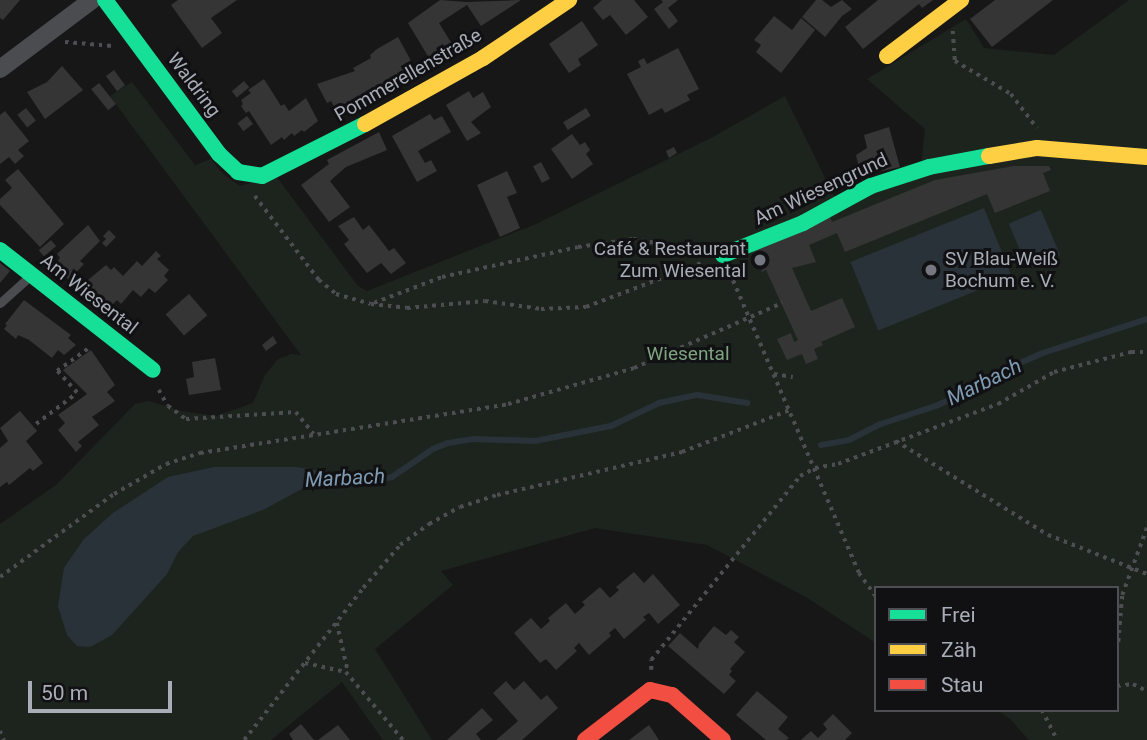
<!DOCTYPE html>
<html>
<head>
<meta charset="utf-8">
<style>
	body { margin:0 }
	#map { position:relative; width:1147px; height:740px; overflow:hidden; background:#171717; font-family:Roboto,sans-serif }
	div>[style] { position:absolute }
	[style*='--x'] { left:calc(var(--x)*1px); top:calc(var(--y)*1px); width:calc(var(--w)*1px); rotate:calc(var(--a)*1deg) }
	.green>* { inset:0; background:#1d241e }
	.water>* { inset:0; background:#2a3239; transform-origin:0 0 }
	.stream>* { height:6px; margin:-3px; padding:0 3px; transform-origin:3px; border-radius:3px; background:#2a3239 }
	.building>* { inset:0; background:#353536; transform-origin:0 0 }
	.path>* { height:3.5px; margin-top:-1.75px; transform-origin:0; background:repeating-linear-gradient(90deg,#4d4e52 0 3.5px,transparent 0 8.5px) }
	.lane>* { height:9px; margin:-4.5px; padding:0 4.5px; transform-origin:4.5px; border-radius:4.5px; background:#4b4c50 }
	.street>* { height:18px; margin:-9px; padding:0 9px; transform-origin:9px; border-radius:9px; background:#4b4c50 }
	.fast>* { height:16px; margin:-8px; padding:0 8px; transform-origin:8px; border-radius:8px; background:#16e098 }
	.slow>* { height:16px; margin:-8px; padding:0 8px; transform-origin:8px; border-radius:8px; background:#ffcf43 }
	.jam>* { height:16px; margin:-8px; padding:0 8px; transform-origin:8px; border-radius:8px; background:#f24e42 }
	.dots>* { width:19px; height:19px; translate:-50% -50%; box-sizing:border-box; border:4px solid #111113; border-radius:50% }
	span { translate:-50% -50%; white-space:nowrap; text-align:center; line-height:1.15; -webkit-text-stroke:6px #111113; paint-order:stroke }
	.street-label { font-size:19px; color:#a8adb8 }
	.poi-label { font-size:19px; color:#a8adb8 }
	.right { translate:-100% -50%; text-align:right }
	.left { translate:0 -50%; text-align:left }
	.park-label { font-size:19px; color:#7fa381 }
	.water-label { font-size:21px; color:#7f9bb3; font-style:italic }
	.legend { position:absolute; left:874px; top:586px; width:245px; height:126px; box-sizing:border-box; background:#111113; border:2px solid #4d4f55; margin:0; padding:9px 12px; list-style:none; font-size:21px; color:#a8adb8 }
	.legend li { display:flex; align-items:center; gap:14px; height:35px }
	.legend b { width:35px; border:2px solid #4d4f55 }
	.scale { position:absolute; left:28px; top:681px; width:144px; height:32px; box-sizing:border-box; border:4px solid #a8adb8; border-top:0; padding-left:9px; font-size:21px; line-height:24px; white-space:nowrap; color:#a8adb8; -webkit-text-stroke:5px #111113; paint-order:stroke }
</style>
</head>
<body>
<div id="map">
	<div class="green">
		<i style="clip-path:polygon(1129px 0,1147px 0,1147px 740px,1029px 740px,1010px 719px,997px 710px,1117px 710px,1117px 588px,876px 588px,876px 643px,806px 597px,707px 545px,595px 528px,441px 571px,453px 585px,375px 649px,432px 740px,383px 740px,342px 682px,271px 740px,0 740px,0 524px,56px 485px,135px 404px,149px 401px,181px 411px,216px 416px,253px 403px,265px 375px,278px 359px,291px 354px,301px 355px,110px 96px,132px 82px,195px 165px,211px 159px,223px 174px,240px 186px,276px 176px,358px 286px,367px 291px,536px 224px,711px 138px,785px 96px,835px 198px,921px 165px,925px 129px,867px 79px,966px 19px,984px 48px,1054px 55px)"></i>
	</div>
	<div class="water">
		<i style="left:984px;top:208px;width:74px;height:144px;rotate:68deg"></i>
		<i style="left:1041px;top:210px;width:49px;height:35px;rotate:67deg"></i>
		<i style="clip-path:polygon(214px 467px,297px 467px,344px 475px,307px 486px,265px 509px,193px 536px,178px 552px,167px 574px,112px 635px,90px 647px,77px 646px,67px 635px,58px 606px,64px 568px,84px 539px,113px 513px,168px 477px)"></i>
	</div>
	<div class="stream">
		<i style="--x:821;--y:445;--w:28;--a:-10"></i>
		<i style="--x:849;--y:440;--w:36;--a:-27"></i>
		<i style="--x:881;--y:424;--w:60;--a:-18.4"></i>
		<i style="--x:938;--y:405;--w:44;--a:-24.2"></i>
		<i style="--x:978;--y:387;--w:33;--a:-33"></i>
		<i style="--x:1006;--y:369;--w:40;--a:-23.4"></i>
		<i style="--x:1043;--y:353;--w:109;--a:-18.1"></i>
		<i style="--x:338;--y:476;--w:36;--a:6"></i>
		<i style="--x:374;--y:480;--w:18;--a:-9"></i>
		<i style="--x:392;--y:477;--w:50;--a:-34.3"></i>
		<i style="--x:433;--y:449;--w:16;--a:-22"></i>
		<i style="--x:448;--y:443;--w:25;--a:-9"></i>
		<i style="--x:473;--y:439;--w:62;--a:1.8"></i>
		<i style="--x:535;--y:441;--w:77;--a:-11.2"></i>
		<i style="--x:611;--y:426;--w:53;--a:-25.6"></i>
		<i style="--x:659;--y:403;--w:40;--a:-12"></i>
		<i style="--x:698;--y:395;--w:50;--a:9.3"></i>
	</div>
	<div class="building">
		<i style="clip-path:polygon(0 0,20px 0,3px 20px,0 18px)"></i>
		<i style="clip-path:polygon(178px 0,237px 0,211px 18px,222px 33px,202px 48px,171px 5px)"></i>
		<i style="clip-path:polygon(440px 0,466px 2px,521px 0,481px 26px,467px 5px,439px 23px,452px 44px,429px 58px,408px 23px)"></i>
		<i style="clip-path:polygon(602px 0,634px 0,648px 17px,626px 35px,610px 15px,603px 20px,593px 8px)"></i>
		<i style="clip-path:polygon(661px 0,678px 0,668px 8px,678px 21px,669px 29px,654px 9px,663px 2px)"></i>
		<i style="clip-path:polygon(816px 0,822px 0,831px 7px,842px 0,852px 9px,842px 16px,825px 37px,802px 17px)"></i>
		<i style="clip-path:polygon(878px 0,933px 0,922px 8px,919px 4px,863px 49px,845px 27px)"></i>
		<i style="clip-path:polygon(995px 0,1053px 0,992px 47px,970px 19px)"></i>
		<i style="clip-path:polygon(774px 16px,792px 30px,801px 18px,815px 30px,781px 73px,756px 52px,761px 45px,754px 40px)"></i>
		<i style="clip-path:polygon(582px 21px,598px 45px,578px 59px,581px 65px,569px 73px,549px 44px)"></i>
		<i style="clip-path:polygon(398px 37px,416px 70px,393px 78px,345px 109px,344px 106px,336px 110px,331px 101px,327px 103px,317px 84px,355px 71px,353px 68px,371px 58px,370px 55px,377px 49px)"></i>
		<i style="clip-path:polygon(678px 48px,699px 89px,687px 95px,690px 100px,665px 113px,662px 108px,649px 115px,627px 74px,641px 67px,638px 61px,644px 58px,647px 64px)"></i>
		<i style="clip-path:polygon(62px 66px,83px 90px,45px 119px,27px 92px,47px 82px)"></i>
		<i style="left:114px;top:70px;width:19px;height:10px;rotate:54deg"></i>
		<i style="clip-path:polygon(264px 79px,281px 106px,284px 104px,289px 111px,306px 98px,318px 121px,304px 132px,302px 130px,294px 136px,292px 133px,284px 140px,282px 137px,271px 145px,249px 111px,246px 113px,241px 106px,243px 104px,241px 100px,251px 93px,248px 90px)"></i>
		<i style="left:244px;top:81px;width:8px;height:16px;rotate:50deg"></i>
		<i style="left:99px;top:83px;width:27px;height:10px;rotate:51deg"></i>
		<i style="clip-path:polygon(469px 91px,473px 98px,483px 92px,491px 107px,471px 122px,481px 133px,467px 141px,446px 105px)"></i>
		<i style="left:26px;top:108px;width:16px;height:11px;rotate:52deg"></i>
		<i style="left:586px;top:108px;width:9px;height:27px;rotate:58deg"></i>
		<i style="clip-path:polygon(5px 111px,29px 141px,18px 150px,24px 156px,15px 164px,9px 157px,0 164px,0 115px)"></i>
		<i style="clip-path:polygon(430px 114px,434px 120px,442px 116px,451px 132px,418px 151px,425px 163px,431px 160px,437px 171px,417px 182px,392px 136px)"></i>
		<i style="left:247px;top:116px;width:10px;height:12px;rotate:53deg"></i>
		<i style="clip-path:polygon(889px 127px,900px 167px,861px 176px,856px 155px,867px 148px,864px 135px)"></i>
		<i style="clip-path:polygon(379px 132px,387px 150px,346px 167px,330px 181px,350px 207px,329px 222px,301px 185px,329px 164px,327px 160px)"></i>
		<i style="clip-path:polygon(572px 134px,580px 145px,585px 142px,590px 150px,586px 154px,593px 164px,572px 179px,551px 149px)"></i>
		<i style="clip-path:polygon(674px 147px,677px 153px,669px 158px,666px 151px)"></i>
		<i style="left:541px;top:162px;width:19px;height:9px;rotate:62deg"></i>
		<i style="clip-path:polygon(1014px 166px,1049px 166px,1051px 170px,1043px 173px,1050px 191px,995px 213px,987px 194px,845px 252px,837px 233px,809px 245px,816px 262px,792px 268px,811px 311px,842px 298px,855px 327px,821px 342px,823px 345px,814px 349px,818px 359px,806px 364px,802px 354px,787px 360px,777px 339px,791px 333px,794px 342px,798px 340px,766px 270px,762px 272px,759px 264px,753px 267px,751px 263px,750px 259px,755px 256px,752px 250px,830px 217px,832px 222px,935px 180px)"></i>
		<i style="clip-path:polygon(18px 169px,64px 224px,40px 247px,0 205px,0 199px,12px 188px,5px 180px)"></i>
		<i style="clip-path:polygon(507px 171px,517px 193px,507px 197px,520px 228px,500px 237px,477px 185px)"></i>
		<i style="clip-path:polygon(354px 217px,363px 230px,369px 225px,389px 251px,394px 248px,406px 263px,391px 274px,381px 263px,367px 273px,344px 244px,349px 240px,338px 226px)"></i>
		<i style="clip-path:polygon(88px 225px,100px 241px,80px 261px,84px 264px,69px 280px,54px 265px,60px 258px,57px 254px)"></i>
		<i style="clip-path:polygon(109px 230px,116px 237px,106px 247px,102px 243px,106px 239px,103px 236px)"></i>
		<i style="left:51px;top:240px;width:8px;height:16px;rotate:50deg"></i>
		<i style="clip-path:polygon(156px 251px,161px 256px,157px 259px,169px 270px,164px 276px,168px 280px,155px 293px,149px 288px,141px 297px,133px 290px,121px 304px,117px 300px,111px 306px,103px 298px,100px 302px,82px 285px,106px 265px,111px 270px,114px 267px,123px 276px,137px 261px,142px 266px)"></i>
		<i style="clip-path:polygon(0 263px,10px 271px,0 283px)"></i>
		<i style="left:189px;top:294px;width:28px;height:31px;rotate:49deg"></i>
		<i style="clip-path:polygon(24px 300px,71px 335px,68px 338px,76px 345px,64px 355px,58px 350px,52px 358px,29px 340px,18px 335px,16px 339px,4px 329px,7px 325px,5px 324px)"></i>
		<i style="clip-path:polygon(273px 336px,277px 343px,266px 351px,262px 345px)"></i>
		<i style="clip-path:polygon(91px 350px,115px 385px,107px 392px,115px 401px,92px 417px,99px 425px,78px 442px,82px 446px,76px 452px,58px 430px,65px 423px,58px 415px,87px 394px,63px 370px)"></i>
		<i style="clip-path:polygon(215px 358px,221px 390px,189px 395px,186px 379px,194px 377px,192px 362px)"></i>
		<i style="clip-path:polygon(20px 411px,37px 431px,26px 441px,43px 463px,33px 471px,30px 468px,9px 485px,7px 482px,0 487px,0 448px,8px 441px,0 428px)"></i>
		<i style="clip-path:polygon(634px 572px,644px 583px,653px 574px,680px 605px,658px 624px,649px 613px,643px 617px,646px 620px,624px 639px,615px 628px,609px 633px,611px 636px,589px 655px,579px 643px,574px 648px,577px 651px,556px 670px,546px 659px,540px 663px,514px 633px,531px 618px,541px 629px,550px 621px,548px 618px,566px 603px,575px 614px,585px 605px,582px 602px,600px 587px,610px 598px,619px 590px,616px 587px)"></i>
		<i style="clip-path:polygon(714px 626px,726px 635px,731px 630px,739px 637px,734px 642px,745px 652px,730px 669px,732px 671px,729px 675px,736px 681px,724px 694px,668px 646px,680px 633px,698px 649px,699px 644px)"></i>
		<i style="clip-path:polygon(506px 681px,514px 690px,524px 681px,541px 700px,547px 695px,558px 708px,522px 740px,496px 740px,518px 721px,493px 693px)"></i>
		<i style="clip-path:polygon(757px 691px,788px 717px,778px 729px,789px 738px,786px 740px,766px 740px,736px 715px)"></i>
		<i style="clip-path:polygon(482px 708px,493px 720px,476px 734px,481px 740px,447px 740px)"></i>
		<i style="clip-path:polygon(833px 714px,852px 733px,845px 740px,801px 740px,811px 731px,818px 738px,827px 729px,823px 724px)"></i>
		<i style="clip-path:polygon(301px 724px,314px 740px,293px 740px,289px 734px)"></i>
		<i style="clip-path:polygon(338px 725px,350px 740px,318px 740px)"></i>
		<i style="clip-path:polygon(649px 725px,659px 740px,629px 740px)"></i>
	</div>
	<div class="path">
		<i style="--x:953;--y:31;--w:30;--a:86"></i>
		<i style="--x:955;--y:61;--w:65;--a:30.5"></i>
		<i style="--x:1011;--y:94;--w:43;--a:52.6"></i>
		<i style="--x:65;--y:42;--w:48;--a:4.8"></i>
		<i style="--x:255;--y:196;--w:106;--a:52.7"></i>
		<i style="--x:319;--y:280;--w:22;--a:39"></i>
		<i style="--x:336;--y:294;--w:36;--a:16"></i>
		<i style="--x:371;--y:304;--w:36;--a:6"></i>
		<i style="--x:407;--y:308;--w:78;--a:-5.1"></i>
		<i style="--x:485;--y:301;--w:57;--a:8.1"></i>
		<i style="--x:541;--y:309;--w:45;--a:-2.5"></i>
		<i style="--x:586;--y:307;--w:126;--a:-20.9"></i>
		<i style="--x:730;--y:273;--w:327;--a:66.7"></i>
		<i style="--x:859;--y:573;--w:29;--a:54"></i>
		<i style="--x:374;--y:303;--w:73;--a:-20.9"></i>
		<i style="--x:442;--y:277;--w:139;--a:-12.4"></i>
		<i style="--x:578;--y:247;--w:56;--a:-8.3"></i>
		<i style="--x:633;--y:239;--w:71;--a:9.7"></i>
		<i style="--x:774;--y:374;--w:19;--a:9"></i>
		<i style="--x:159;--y:390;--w:18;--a:61"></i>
		<i style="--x:168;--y:406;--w:22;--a:36"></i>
		<i style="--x:186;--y:419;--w:110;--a:-3.6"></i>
		<i style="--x:296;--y:412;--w:28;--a:51"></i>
		<i style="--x:36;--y:424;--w:51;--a:-37.1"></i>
		<i style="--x:77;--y:393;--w:30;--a:-132"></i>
		<i style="--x:57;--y:371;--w:41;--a:-36"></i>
		<i style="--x:896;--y:441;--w:179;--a:31.7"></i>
		<i style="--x:1048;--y:535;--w:106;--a:21.5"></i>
		<i style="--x:0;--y:577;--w:141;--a:-36.1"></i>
		<i style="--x:114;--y:494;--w:60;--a:-30"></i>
		<i style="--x:166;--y:464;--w:36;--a:-18"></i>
		<i style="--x:200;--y:453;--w:312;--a:-9"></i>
		<i style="--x:508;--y:404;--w:131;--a:-15.9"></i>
		<i style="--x:634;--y:368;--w:162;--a:-23.7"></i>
		<i style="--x:337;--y:623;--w:50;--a:77.3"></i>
		<i style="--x:1118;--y:642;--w:47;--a:-85.1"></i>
		<i style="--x:1122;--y:595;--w:72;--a:-69.8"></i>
		<i style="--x:305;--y:663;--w:42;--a:12.4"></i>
		<i style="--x:346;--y:672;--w:89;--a:50"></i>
		<i style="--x:651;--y:670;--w:10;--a:-90"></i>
		<i style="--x:651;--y:660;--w:237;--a:-51"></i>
		<i style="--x:800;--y:476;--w:17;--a:-28"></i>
		<i style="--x:815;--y:468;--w:23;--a:-10"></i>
		<i style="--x:838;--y:464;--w:171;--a:-20.6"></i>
		<i style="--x:998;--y:404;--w:64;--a:-29.7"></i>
		<i style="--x:1054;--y:372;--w:80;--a:-14.6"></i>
		<i style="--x:1131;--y:352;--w:16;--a:0"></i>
		<i style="--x:1117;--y:686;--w:16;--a:-7"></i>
		<i style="--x:1133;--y:684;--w:16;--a:27"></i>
		<i style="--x:1042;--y:710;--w:34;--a:63"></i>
		<i style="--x:0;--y:731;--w:10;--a:66"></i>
		<i style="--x:244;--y:740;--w:193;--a:-51.9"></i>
		<i style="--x:363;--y:588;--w:57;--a:-49.3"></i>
		<i style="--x:400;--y:545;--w:36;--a:-36"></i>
		<i style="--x:429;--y:524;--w:35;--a:-29"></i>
		<i style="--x:460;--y:507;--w:39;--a:-18"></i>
		<i style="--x:497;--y:495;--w:190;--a:-13.1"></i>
		<i style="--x:682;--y:452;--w:116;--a:-21.3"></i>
	</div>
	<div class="lane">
		<i style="--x:0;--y:303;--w:40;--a:-42"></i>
	</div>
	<div class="street">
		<i style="--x:0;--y:69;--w:115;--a:-36.9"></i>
	</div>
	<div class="fast">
		<i style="--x:105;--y:0;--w:192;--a:53.5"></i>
		<i style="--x:219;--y:154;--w:26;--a:43"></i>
		<i style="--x:238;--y:172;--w:24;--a:9"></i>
		<i style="--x:262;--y:176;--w:115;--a:-26.8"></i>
		<i style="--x:0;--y:250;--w:194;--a:38.1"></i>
		<i style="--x:723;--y:255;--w:86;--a:-21.8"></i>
		<i style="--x:803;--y:223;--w:77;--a:-28.6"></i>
		<i style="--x:871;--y:186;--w:61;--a:-18.1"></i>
		<i style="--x:929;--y:167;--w:61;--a:-10.4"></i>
	</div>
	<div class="slow">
		<i style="--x:887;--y:56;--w:93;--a:-37.1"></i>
		<i style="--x:365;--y:124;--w:135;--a:-29.2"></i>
		<i style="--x:483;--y:58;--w:104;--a:-34"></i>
		<i style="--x:989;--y:156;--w:49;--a:-9.5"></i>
		<i style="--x:1037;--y:148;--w:110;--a:4.7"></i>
	</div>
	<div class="jam">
		<i style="--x:585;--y:740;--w:82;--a:-37.6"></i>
		<i style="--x:650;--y:690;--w:23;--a:13"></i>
		<i style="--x:672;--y:695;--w:68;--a:41.4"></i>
	</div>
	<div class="dots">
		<i style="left:760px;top:260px;background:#757880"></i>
		<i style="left:931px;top:270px;background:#757880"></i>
	</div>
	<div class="street-label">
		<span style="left:408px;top:75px;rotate:-30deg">Pommerellenstraße</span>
		<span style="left:194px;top:85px;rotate:53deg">Waldring</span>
		<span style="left:821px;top:189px;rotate:-25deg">Am Wiesengrund</span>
		<span style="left:89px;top:294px;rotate:38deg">Am Wiesental</span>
	</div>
	<div class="poi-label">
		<span class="right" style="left:746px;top:260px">Café &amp; Restaurant<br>Zum Wiesental</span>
		<span class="left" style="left:945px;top:270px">SV Blau-Weiß<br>Bochum e. V.</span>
	</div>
	<div class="park-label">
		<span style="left:688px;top:354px">Wiesental</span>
	</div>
	<div class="water-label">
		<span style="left:984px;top:382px;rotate:-26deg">Marbach</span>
		<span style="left:345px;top:478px;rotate:-3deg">Marbach</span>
	</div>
	<ul class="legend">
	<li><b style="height:9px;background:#16e098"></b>Frei</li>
	<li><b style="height:9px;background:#ffcf43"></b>Zäh</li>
	<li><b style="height:9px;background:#f24e42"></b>Stau</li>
	</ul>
	<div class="scale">50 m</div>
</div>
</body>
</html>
